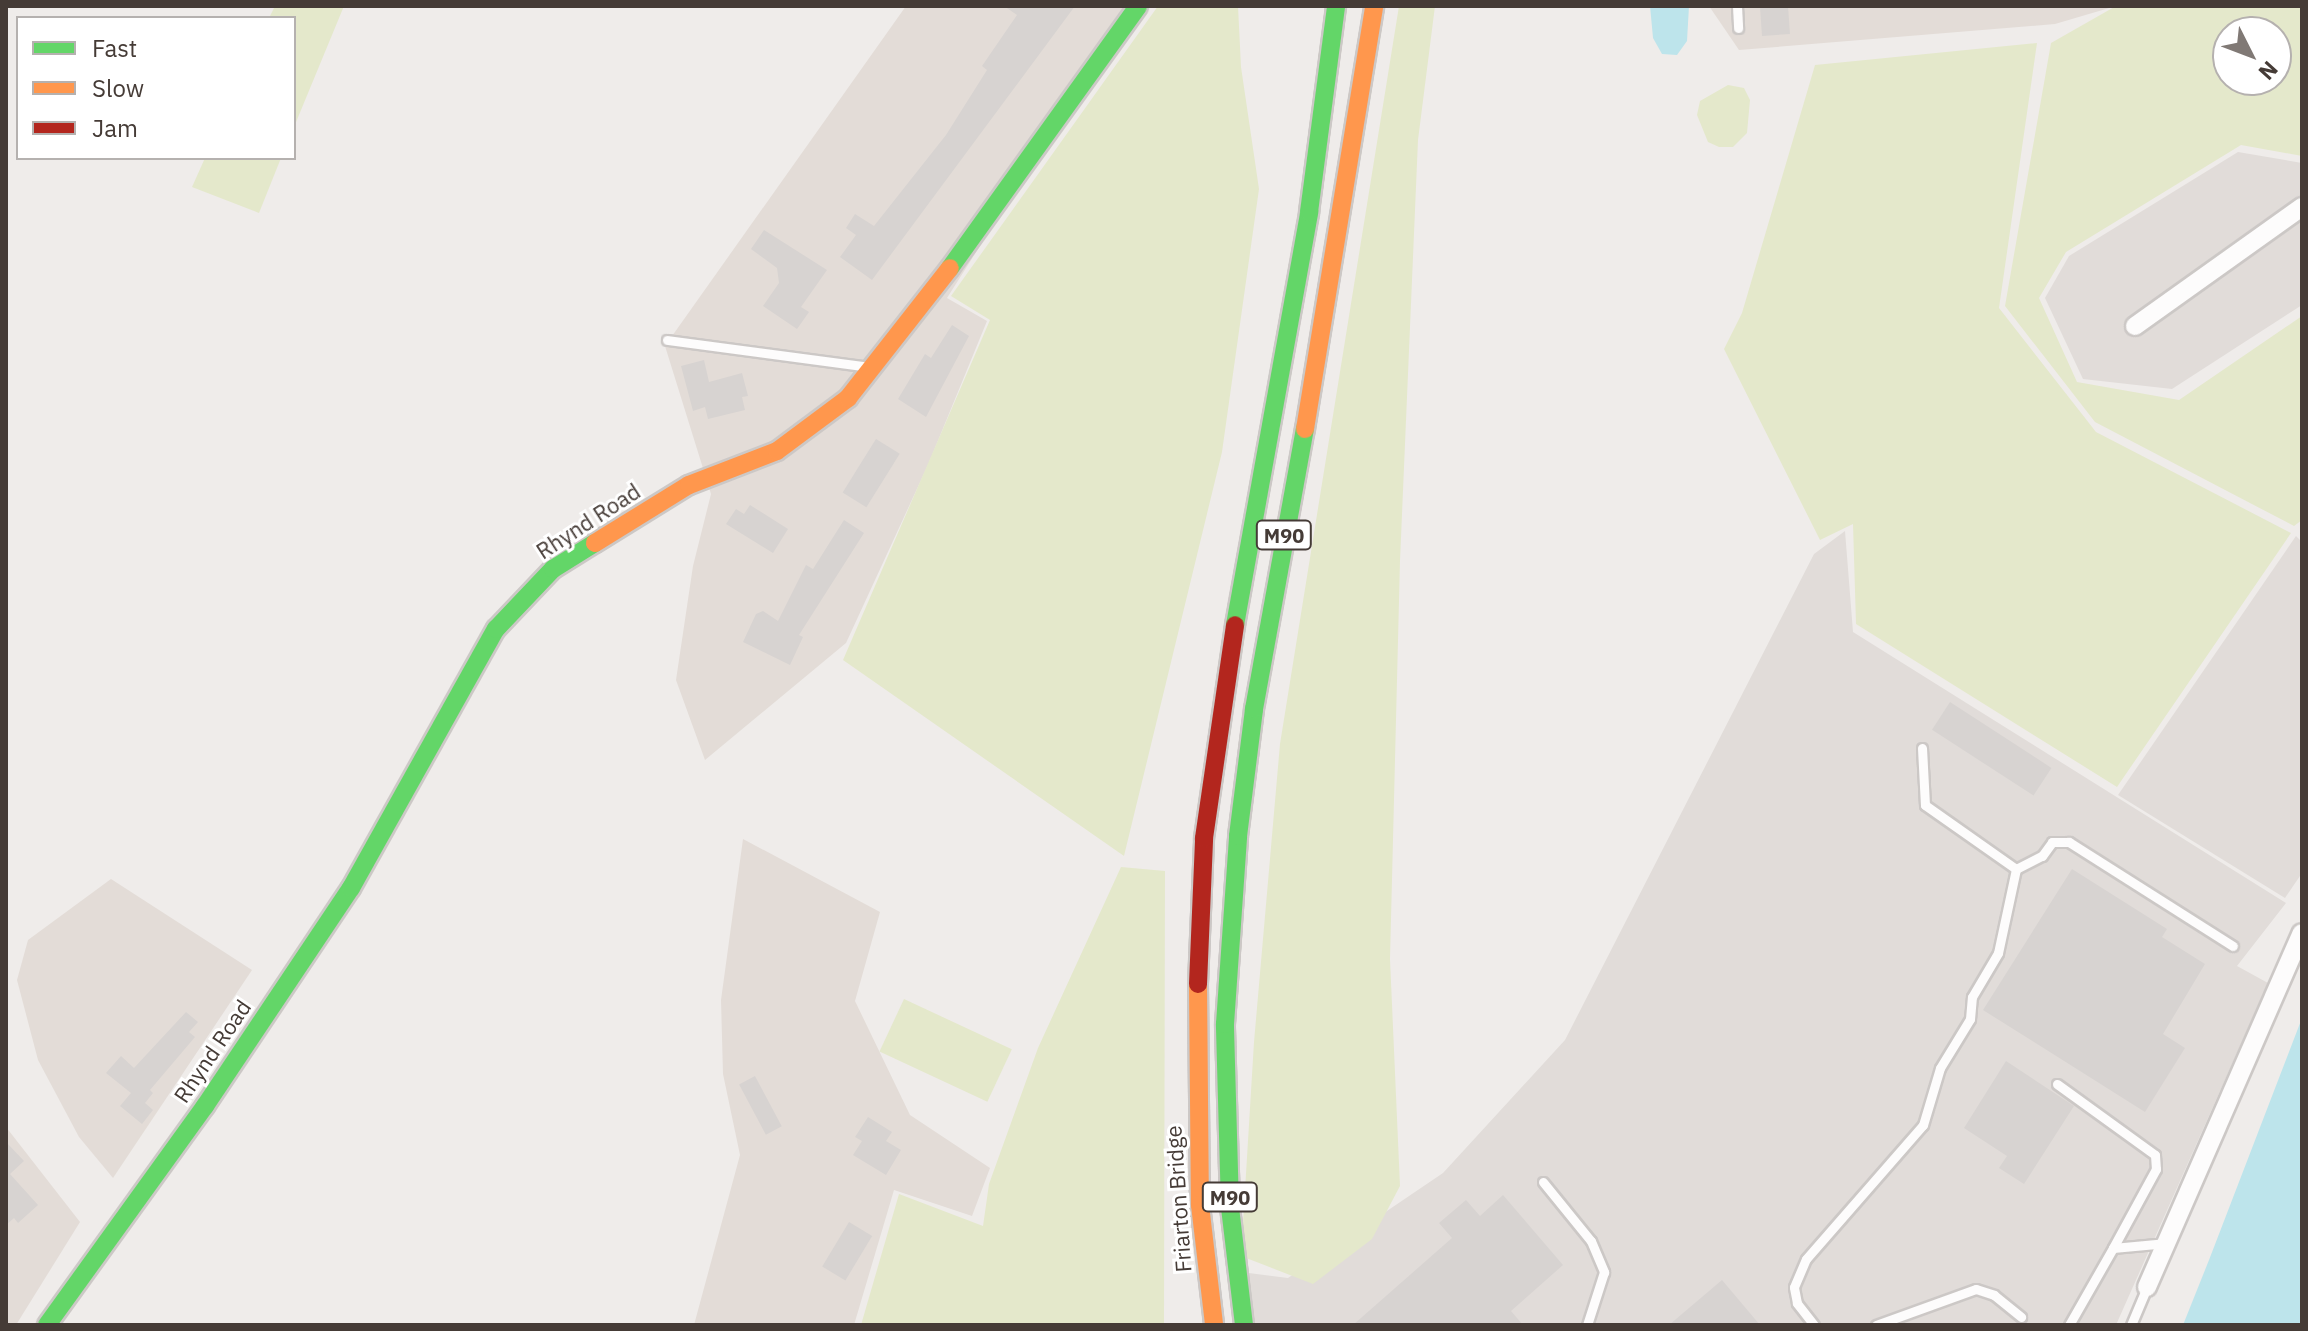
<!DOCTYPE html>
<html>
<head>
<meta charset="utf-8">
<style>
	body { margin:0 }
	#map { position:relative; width:2308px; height:1331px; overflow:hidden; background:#efecea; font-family:"IBM Plex Sans",sans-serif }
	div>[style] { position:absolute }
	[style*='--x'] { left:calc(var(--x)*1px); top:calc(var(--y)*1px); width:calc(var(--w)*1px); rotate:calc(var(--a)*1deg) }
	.residential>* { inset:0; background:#e3dcd7 }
	.industrial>* { inset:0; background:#e1dcd9 }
	.green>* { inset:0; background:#e4e8cb; transform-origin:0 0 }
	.water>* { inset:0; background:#bde4eb }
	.building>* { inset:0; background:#d7d3d1; transform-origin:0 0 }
	.roads { filter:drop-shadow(2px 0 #ccc8c6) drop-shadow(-2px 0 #ccc8c6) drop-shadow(0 2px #ccc8c6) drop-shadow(0 -2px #ccc8c6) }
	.lane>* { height:9px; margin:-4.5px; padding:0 4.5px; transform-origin:4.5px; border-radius:4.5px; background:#fdfcfc }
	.street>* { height:18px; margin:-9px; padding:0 9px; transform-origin:9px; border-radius:9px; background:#fdfcfc }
	.fast>* { height:18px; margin:-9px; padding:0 9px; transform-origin:9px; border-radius:9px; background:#63d668 }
	.slow>* { height:18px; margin:-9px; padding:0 9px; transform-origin:9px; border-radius:9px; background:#ff974d }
	.jam>* { height:18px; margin:-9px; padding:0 9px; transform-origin:9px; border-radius:9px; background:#b3261e }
	span { translate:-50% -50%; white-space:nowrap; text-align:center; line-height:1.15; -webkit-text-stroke:6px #fff; paint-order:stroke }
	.shield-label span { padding:2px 6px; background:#fff; border:2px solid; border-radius:6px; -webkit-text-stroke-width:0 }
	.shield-label { font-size:20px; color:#453b36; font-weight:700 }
	.street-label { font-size:22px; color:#453b36 }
	.frame { position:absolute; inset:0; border:8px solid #453b36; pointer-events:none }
	.legend { position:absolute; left:16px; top:16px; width:280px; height:144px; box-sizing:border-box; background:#fff; border:2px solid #b5b1af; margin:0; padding:10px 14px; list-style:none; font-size:24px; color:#453b36 }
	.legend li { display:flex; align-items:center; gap:16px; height:40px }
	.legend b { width:40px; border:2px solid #b5b1af }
	.north { position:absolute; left:2212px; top:16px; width:80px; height:80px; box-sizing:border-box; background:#fff; border:2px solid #b5b1af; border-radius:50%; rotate:132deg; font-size:22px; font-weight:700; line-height:32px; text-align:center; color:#453b36 }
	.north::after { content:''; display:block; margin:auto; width:28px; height:36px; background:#807975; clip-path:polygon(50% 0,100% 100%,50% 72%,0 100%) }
</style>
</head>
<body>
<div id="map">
	<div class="residential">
		<i style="clip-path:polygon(906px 6px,1132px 6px,947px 298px,987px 321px,928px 465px,846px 643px,705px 760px,676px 680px,693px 566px,711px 494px,665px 346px)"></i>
		<i style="clip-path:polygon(1709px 6px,2116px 6px,2055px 24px,1739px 50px)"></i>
		<i style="clip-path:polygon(743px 839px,880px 912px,855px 1001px,910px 1115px,990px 1168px,972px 1216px,894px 1190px,854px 1325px,694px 1325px,740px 1155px,723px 1074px,721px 1000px)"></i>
		<i style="clip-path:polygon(111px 879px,252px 970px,113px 1178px,79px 1137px,38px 1060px,17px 980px,28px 940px)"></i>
		<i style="clip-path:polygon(6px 1127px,80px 1222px,16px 1325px,6px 1325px)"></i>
	</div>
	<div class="industrial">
		<i style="clip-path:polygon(2238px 152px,2302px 163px,2302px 305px,2172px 389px,2083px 379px,2045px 298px,2069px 256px)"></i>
		<i style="clip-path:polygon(1845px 531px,1853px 632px,2286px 903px,2237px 966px,2268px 983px,2116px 1325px,1238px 1325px,1241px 1272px,1288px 1278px,1443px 1173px,1565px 1040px,1814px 554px)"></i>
		<i style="clip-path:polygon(2296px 536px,2302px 542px,2302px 873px,2285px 898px,2118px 795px)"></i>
	</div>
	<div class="green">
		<i style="clip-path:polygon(275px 6px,344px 6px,294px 127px,294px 18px,269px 18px)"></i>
		<i style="clip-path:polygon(1158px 6px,1238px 6px,1241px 67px,1259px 189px,1222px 452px,1124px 856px,843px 660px,990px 320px,951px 296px)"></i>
		<i style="clip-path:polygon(1399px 6px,1435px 6px,1418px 140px,1400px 561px,1390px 959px,1400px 1186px,1372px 1239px,1313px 1284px,1241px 1256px,1254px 1042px,1280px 744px)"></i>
		<i style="clip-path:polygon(evenodd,2116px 6px,2302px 6px,2302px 156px,2241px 145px,2066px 252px,2039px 298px,2077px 382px,2179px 400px,2302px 316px,2302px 520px,2294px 526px,2095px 422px,2005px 306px,2051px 43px,2116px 6px,2228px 32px,2276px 32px,2276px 80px,2228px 80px,2228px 32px)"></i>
		<i style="clip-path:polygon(2037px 43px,1999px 308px,2096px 432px,2291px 533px,2117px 787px,1856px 624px,1853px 524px,1820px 540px,1724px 349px,1742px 313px,1815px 65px)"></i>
		<i style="clip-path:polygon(1728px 85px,1744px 88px,1750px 100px,1747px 133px,1733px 147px,1719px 147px,1708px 142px,1697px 115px,1700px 101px)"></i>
		<i style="clip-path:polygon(205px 158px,281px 158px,259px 213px,192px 187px)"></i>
		<i style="clip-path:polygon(1121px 867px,1165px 871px,1164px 1325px,861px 1325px,899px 1194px,983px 1226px,989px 1184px,1038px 1048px)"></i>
		<i style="left:904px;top:999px;width:119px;height:58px;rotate:25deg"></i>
	</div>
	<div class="water">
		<i style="clip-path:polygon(1650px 6px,1689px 6px,1687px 41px,1677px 55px,1662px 54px,1653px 38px)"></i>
		<i style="clip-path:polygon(2302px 1018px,2302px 1325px,2183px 1325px,2209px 1260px)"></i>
	</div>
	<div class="building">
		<i style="clip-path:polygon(1004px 6px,1075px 6px,872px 280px,840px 257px,856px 235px,846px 228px,855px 214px,874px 226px,946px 135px,987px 70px,982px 66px,1017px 15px)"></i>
		<i style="left:1788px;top:6px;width:28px;height:28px;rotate:86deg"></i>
		<i style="clip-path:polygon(764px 230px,827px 270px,801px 307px,809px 312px,797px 329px,763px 306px,779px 283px,777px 268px,751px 249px)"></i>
		<i style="clip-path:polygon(952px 325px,969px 336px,926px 417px,898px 399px,925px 354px,931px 358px)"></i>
		<i style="clip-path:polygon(704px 360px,709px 382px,742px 373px,748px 396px,742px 397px,745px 410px,708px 419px,705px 407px,693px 411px,681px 366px)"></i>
		<i style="left:876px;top:439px;width:28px;height:63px;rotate:32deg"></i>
		<i style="clip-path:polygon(750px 505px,788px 529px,773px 553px,726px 524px,736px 509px,744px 514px)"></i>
		<i style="clip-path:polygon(844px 520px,864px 533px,799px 635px,803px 637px,790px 665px,743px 642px,756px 614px,763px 611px,778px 621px,806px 565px,813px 569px)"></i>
		<i style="left:1950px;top:702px;width:121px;height:33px;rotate:33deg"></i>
		<i style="clip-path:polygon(2072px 869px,2167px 929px,2162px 937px,2205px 964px,2163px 1034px,2185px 1048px,2145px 1112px,1983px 1010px)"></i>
		<i style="clip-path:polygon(186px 1012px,198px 1022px,189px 1032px,195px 1037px,150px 1090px,153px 1093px,145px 1103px,153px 1110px,142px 1124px,120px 1106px,131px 1093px,106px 1073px,121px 1056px,134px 1068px)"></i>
		<i style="clip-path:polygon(2006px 1061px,2074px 1106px,2024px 1184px,1999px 1168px,2007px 1156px,1964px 1128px)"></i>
		<i style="left:755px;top:1076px;width:57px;height:18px;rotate:62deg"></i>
		<i style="clip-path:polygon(868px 1117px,892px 1132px,886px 1141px,901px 1150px,886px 1175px,853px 1155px,862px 1141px,855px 1137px)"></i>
		<i style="clip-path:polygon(6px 1142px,24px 1161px,10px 1174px,38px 1205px,18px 1223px,14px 1218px,6px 1225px)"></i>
		<i style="clip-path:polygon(1503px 1195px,1563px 1265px,1511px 1311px,1523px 1325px,1353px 1325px,1452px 1238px,1439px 1223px,1466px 1200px,1480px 1216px)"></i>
		<i style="left:849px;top:1222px;width:27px;height:52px;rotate:31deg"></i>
		<i style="clip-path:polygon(1722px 1280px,1760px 1325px,1669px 1325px)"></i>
	</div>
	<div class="roads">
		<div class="lane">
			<i style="--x:1737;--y:6;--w:22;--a:87"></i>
			<i style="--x:667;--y:340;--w:204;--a:7.6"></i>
			<i style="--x:1922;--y:748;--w:57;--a:87"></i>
			<i style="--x:1925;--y:805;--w:111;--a:35.1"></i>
			<i style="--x:2057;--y:1084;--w:121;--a:35.9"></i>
			<i style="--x:2155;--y:1155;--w:14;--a:86"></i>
			<i style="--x:2156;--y:1169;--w:90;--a:118.6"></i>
			<i style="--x:1543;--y:1182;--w:76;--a:50.9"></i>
			<i style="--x:1591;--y:1241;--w:34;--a:67"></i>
			<i style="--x:1604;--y:1272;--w:56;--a:107.8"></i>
			<i style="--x:1814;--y:1325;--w:28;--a:-128"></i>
			<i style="--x:1797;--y:1303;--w:16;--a:-101"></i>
			<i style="--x:1794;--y:1287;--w:30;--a:-67"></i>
			<i style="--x:1806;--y:1259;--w:178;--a:-48.9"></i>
			<i style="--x:1923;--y:1125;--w:59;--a:-73.4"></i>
			<i style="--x:1940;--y:1068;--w:57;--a:-58.5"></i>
			<i style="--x:1970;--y:1019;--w:22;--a:-85"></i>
			<i style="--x:1972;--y:997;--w:51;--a:-59.4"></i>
			<i style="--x:1998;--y:953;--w:86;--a:-77.9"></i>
			<i style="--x:2016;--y:869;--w:29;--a:-27"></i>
			<i style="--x:2042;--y:856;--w:17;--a:-54"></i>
			<i style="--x:2052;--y:842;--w:17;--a:0"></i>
			<i style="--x:2069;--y:842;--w:194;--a:32.4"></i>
			<i style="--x:1876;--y:1325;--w:106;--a:-19.8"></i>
			<i style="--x:1976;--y:1289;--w:19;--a:18"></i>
			<i style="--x:1994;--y:1295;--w:35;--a:39"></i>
			<i style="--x:2069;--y:1325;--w:89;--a:-60.3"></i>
			<i style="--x:2113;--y:1248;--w:54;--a:-5.3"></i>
			<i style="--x:2131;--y:1325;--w:41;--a:-67.2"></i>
		</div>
		<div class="street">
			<i style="--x:2135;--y:326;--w:205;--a:-35.5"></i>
			<i style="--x:2147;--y:1287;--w:386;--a:-66.4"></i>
		</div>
		<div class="fast">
			<i style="--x:950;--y:268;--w:322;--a:-54.3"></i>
			<i style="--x:1235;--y:625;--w:420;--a:-79.8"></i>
			<i style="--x:1309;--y:212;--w:208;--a:-82.5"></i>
			<i style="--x:47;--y:1325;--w:270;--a:-54.2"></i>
			<i style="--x:205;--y:1106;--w:262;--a:-56.2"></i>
			<i style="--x:351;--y:888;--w:297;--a:-60.8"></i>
			<i style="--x:496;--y:629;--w:83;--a:-46.5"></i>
			<i style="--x:553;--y:569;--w:49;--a:-31.8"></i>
			<i style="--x:1244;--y:1325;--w:119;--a:-96.8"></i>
			<i style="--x:1230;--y:1207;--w:183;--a:-91.6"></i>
			<i style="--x:1225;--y:1024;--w:188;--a:-86"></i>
			<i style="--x:1238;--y:836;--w:128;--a:-82.8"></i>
			<i style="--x:1254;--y:709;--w:285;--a:-79.7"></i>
		</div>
		<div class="slow">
			<i style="--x:1305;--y:429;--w:429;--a:-80.7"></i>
			<i style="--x:595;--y:543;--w:110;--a:-31.7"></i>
			<i style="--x:689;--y:485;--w:94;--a:-21.1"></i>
			<i style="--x:777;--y:451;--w:89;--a:-36.7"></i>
			<i style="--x:848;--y:398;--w:165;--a:-51.9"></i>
			<i style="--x:1198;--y:984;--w:221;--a:89.5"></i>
			<i style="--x:1200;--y:1205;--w:121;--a:83.3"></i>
		</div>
		<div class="jam">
			<i style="--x:1198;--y:984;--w:146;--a:-87.6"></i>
			<i style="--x:1204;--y:838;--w:215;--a:-81.7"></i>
		</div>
	</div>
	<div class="shield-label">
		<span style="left:1284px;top:535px">M90</span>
		<span style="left:1230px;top:1197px">M90</span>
	</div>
	<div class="street-label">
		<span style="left:588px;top:521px;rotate:-33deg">Rhynd Road</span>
		<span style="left:212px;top:1051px;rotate:-56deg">Rhynd Road</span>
		<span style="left:1178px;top:1199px;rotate:-94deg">Friarton Bridge</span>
	</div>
	<div class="frame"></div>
	<ul class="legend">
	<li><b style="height:10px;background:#63d668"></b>Fast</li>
	<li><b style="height:10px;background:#ff974d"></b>Slow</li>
	<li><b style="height:10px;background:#b3261e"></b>Jam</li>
	</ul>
	<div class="north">N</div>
</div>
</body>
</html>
